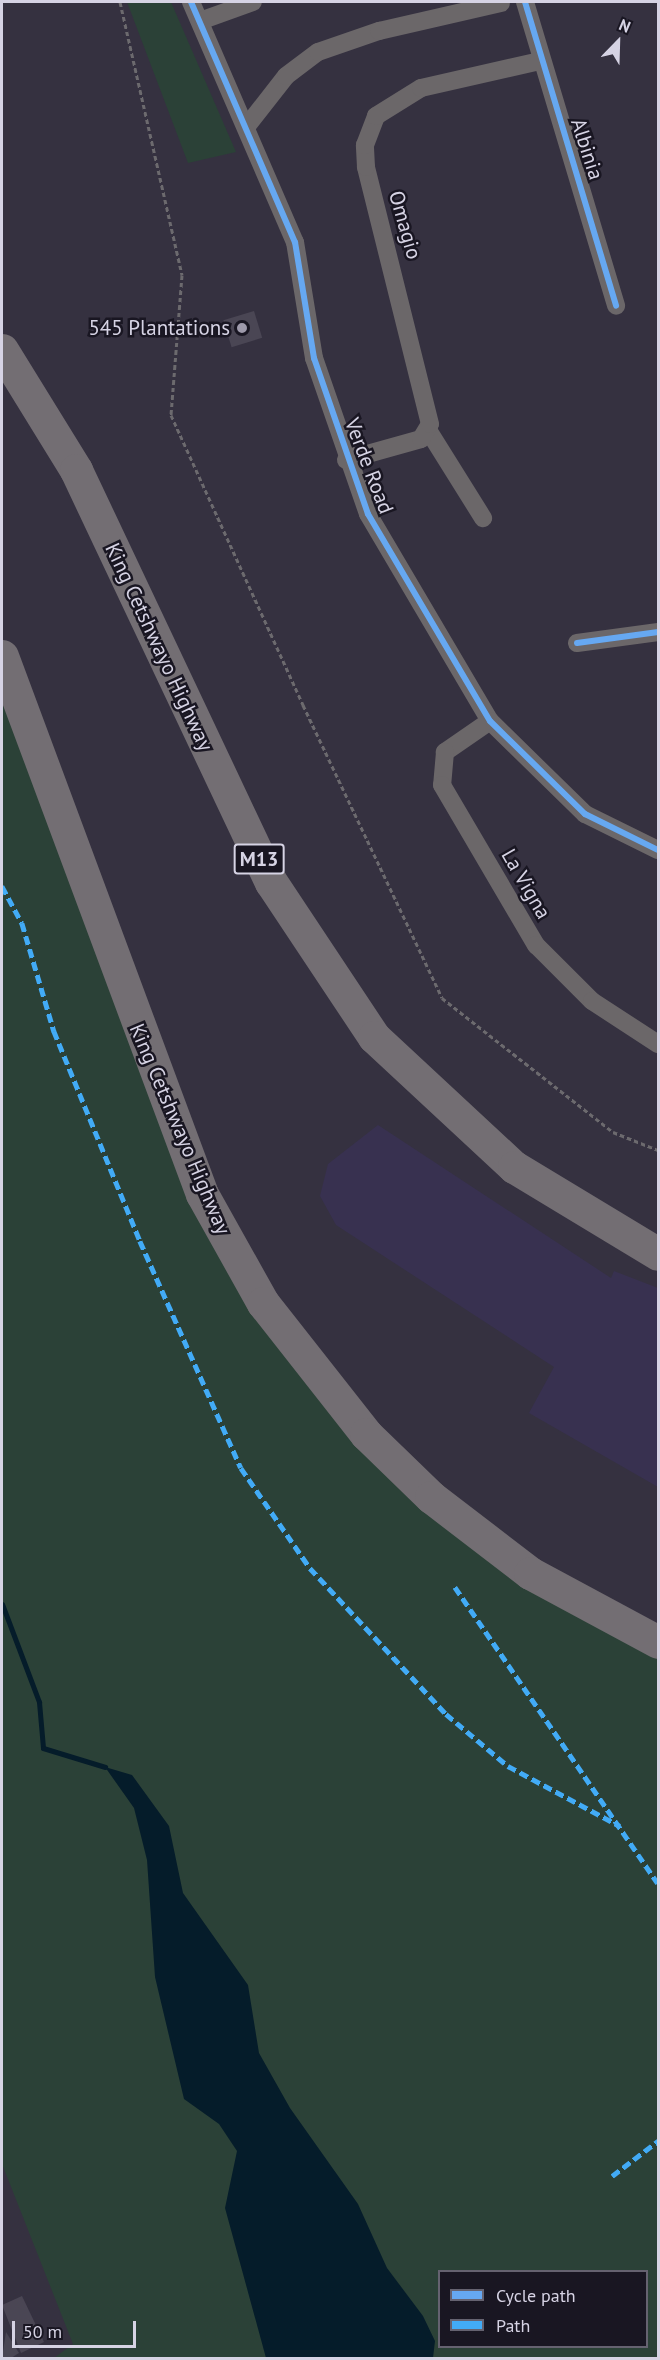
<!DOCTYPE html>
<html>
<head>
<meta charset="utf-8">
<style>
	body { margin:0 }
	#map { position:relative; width:660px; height:2360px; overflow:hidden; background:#353140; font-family:"PT Sans",sans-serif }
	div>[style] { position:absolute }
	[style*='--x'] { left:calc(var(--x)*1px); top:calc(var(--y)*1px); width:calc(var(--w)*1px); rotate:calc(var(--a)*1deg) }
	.built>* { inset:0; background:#383150 }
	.green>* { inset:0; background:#2b4137 }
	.water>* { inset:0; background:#051c2a }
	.stream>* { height:5px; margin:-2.5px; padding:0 2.5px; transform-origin:2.5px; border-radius:2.5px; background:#051c2a }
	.building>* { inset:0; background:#4a4654; transform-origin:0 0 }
	.path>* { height:3px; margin-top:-1.5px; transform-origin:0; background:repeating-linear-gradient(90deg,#6c6a6e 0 4.5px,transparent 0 7.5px) }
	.minor>* { height:18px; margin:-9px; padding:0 9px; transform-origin:9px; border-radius:9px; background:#6b6769 }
	.motorway>* { height:33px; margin:-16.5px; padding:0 16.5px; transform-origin:16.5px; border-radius:16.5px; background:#736e73 }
	.quiet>* { height:4.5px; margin-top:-2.25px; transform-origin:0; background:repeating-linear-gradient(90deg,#42abf6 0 9px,transparent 0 13.5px) }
	.cycleway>* { height:6px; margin:-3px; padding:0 3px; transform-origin:3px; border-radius:3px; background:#66a8f1 }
	.dots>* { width:16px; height:16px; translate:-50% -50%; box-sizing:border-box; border:3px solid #191622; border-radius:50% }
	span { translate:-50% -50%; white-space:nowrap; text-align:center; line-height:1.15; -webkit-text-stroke:5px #191622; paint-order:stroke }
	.shield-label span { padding:2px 4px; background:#191622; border:2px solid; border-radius:4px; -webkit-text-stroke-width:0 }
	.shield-label { font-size:20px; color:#d6d3e4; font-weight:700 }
	.street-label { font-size:21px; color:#d6d3e4 }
	.poi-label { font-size:21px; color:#d6d3e4 }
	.right { translate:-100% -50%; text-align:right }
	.frame { position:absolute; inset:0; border:3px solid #d6d3e4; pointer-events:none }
	.legend { position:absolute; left:438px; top:2270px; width:210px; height:78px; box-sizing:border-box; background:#191622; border:2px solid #656270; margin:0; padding:8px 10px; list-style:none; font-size:18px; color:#d6d3e4 }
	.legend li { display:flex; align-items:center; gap:12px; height:30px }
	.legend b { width:30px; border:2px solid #656270 }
	.north { position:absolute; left:588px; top:12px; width:60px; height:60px; -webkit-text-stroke:4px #191622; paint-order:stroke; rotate:23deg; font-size:16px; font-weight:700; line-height:24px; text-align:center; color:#d6d3e4 }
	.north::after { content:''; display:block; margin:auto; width:21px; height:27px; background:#d6d3e4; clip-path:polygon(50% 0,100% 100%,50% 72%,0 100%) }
	.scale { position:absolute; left:12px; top:2321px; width:124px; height:27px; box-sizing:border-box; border:3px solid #d6d3e4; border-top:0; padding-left:8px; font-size:18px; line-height:21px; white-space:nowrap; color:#d6d3e4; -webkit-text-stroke:4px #191622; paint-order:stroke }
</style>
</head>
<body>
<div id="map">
	<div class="built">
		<i style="clip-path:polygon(378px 1125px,611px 1278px,614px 1271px,658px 1288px,658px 1487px,529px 1413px,554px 1367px,336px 1225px,320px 1196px,328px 1164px)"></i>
	</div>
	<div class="green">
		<i style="clip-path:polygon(127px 2px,171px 2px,236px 152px,188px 163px)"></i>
		<i style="clip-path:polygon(evenodd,2px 656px,237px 1262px,431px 1497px,658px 1642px,658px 2358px,54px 2358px,73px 2344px,2px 2164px,2px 656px,440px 2272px,646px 2272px,646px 2346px,440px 2346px,440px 2272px)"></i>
	</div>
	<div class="water">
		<i style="clip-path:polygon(105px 1767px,132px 1775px,169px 1826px,183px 1893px,248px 1985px,259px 2053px,290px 2108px,358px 2204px,387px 2268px,423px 2316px,435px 2341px,433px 2358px,266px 2358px,225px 2208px,237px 2151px,219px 2124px,184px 2099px,155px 1977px,147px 1860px,134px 1808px)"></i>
	</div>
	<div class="stream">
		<i style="--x:2;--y:1604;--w:105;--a:69.3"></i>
		<i style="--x:39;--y:1702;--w:46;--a:85"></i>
		<i style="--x:43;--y:1748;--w:65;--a:17"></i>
	</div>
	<div class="building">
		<i style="left:254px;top:311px;width:28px;height:32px;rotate:73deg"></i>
		<i style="clip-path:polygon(22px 2296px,44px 2342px,21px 2353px,2px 2305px)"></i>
		<i style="clip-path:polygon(6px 2332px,19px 2353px,11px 2358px,2px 2358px)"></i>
	</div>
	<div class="path">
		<i style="--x:120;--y:2;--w:280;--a:77.2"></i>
		<i style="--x:182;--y:275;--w:140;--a:94.5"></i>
		<i style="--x:171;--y:415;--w:319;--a:65.5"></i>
		<i style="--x:303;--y:705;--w:324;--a:64.6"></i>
		<i style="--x:442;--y:998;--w:217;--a:38.1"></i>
		<i style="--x:613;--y:1132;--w:48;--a:21.8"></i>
	</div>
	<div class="minor">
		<i style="--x:191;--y:2;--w:262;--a:66.6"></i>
		<i style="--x:295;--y:242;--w:118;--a:80.7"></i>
		<i style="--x:314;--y:358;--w:165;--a:70.9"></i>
		<i style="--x:368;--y:514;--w:240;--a:59.5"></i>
		<i style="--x:490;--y:721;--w:133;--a:44.4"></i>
		<i style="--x:585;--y:814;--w:81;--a:26.3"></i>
		<i style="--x:525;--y:2;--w:317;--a:73.3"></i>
		<i style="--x:200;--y:21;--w:56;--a:-19.7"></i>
		<i style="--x:247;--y:126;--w:63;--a:-52"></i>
		<i style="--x:286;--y:76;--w:40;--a:-37"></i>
		<i style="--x:318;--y:52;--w:65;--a:-19"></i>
		<i style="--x:379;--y:31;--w:125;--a:-12.9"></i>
		<i style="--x:428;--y:430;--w:104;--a:58"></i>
		<i style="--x:346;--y:460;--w:78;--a:-15.6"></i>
		<i style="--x:421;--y:439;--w:17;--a:-59"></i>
		<i style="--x:430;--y:424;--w:265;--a:-104"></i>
		<i style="--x:366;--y:167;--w:22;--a:-93"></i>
		<i style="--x:365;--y:145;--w:31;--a:-69"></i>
		<i style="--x:376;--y:116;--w:53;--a:-31.9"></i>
		<i style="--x:421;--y:88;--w:122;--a:-12.8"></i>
		<i style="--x:577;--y:643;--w:82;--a:-7.7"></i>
		<i style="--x:490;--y:721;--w:55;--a:145.4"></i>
		<i style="--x:445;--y:752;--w:33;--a:95"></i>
		<i style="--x:442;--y:785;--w:186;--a:59.6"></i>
		<i style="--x:536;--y:945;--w:79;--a:45"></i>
		<i style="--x:592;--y:1001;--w:79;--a:33.1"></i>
	</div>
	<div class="motorway">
		<i style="--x:2;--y:350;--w:141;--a:58.3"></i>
		<i style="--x:76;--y:470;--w:456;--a:64.7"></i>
		<i style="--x:271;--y:882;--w:186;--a:56.4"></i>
		<i style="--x:374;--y:1037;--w:191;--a:42.9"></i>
		<i style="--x:514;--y:1167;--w:168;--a:31.1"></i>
		<i style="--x:2;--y:656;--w:574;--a:69.61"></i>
		<i style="--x:202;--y:1194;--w:125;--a:60.8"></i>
		<i style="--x:263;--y:1303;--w:167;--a:51.8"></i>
		<i style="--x:366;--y:1434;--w:91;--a:44.1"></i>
		<i style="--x:431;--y:1497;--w:125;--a:37.5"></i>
		<i style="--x:530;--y:1573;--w:145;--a:28.3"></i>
	</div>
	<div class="quiet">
		<i style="--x:2;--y:886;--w:42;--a:61.6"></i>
		<i style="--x:22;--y:923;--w:113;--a:73.5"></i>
		<i style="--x:54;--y:1031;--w:227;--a:67.7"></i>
		<i style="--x:140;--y:1241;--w:248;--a:66"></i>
		<i style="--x:241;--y:1468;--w:121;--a:55.4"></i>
		<i style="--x:310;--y:1568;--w:200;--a:47"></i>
		<i style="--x:446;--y:1714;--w:81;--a:40"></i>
		<i style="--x:508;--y:1766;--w:127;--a:28.2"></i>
		<i style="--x:455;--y:1587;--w:359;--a:55.6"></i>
		<i style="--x:612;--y:2176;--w:58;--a:-37.3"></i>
	</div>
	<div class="cycleway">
		<i style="--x:191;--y:2;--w:262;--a:66.6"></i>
		<i style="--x:295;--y:242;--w:118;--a:80.7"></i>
		<i style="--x:314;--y:358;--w:165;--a:70.9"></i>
		<i style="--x:368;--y:514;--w:240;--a:59.5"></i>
		<i style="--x:490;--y:721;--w:133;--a:44.4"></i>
		<i style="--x:585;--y:814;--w:81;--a:26.3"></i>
		<i style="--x:525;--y:2;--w:317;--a:73.3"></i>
		<i style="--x:577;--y:643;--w:82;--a:-7.7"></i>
	</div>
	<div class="dots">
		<i style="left:242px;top:328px;background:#9e9aab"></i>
	</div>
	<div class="shield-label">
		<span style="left:259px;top:859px">M13</span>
	</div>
	<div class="street-label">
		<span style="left:587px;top:149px;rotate:72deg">Albinia</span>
		<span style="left:405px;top:225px;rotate:74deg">Omagio</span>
		<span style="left:369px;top:466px;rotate:69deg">Verde Road</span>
		<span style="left:159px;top:647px;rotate:65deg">King Cetshwayo Highway</span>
		<span style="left:526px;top:884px;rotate:60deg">La Vigna</span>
		<span style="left:180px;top:1129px;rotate:67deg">King Cetshwayo Highway</span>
	</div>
	<div class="poi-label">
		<span class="right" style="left:230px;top:328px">545 Plantations</span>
	</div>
	<div class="frame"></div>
	<ul class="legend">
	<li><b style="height:8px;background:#66a8f1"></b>Cycle path</li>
	<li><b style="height:8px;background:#42abf6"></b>Path</li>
	</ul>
	<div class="north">N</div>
	<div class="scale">50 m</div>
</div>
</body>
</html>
